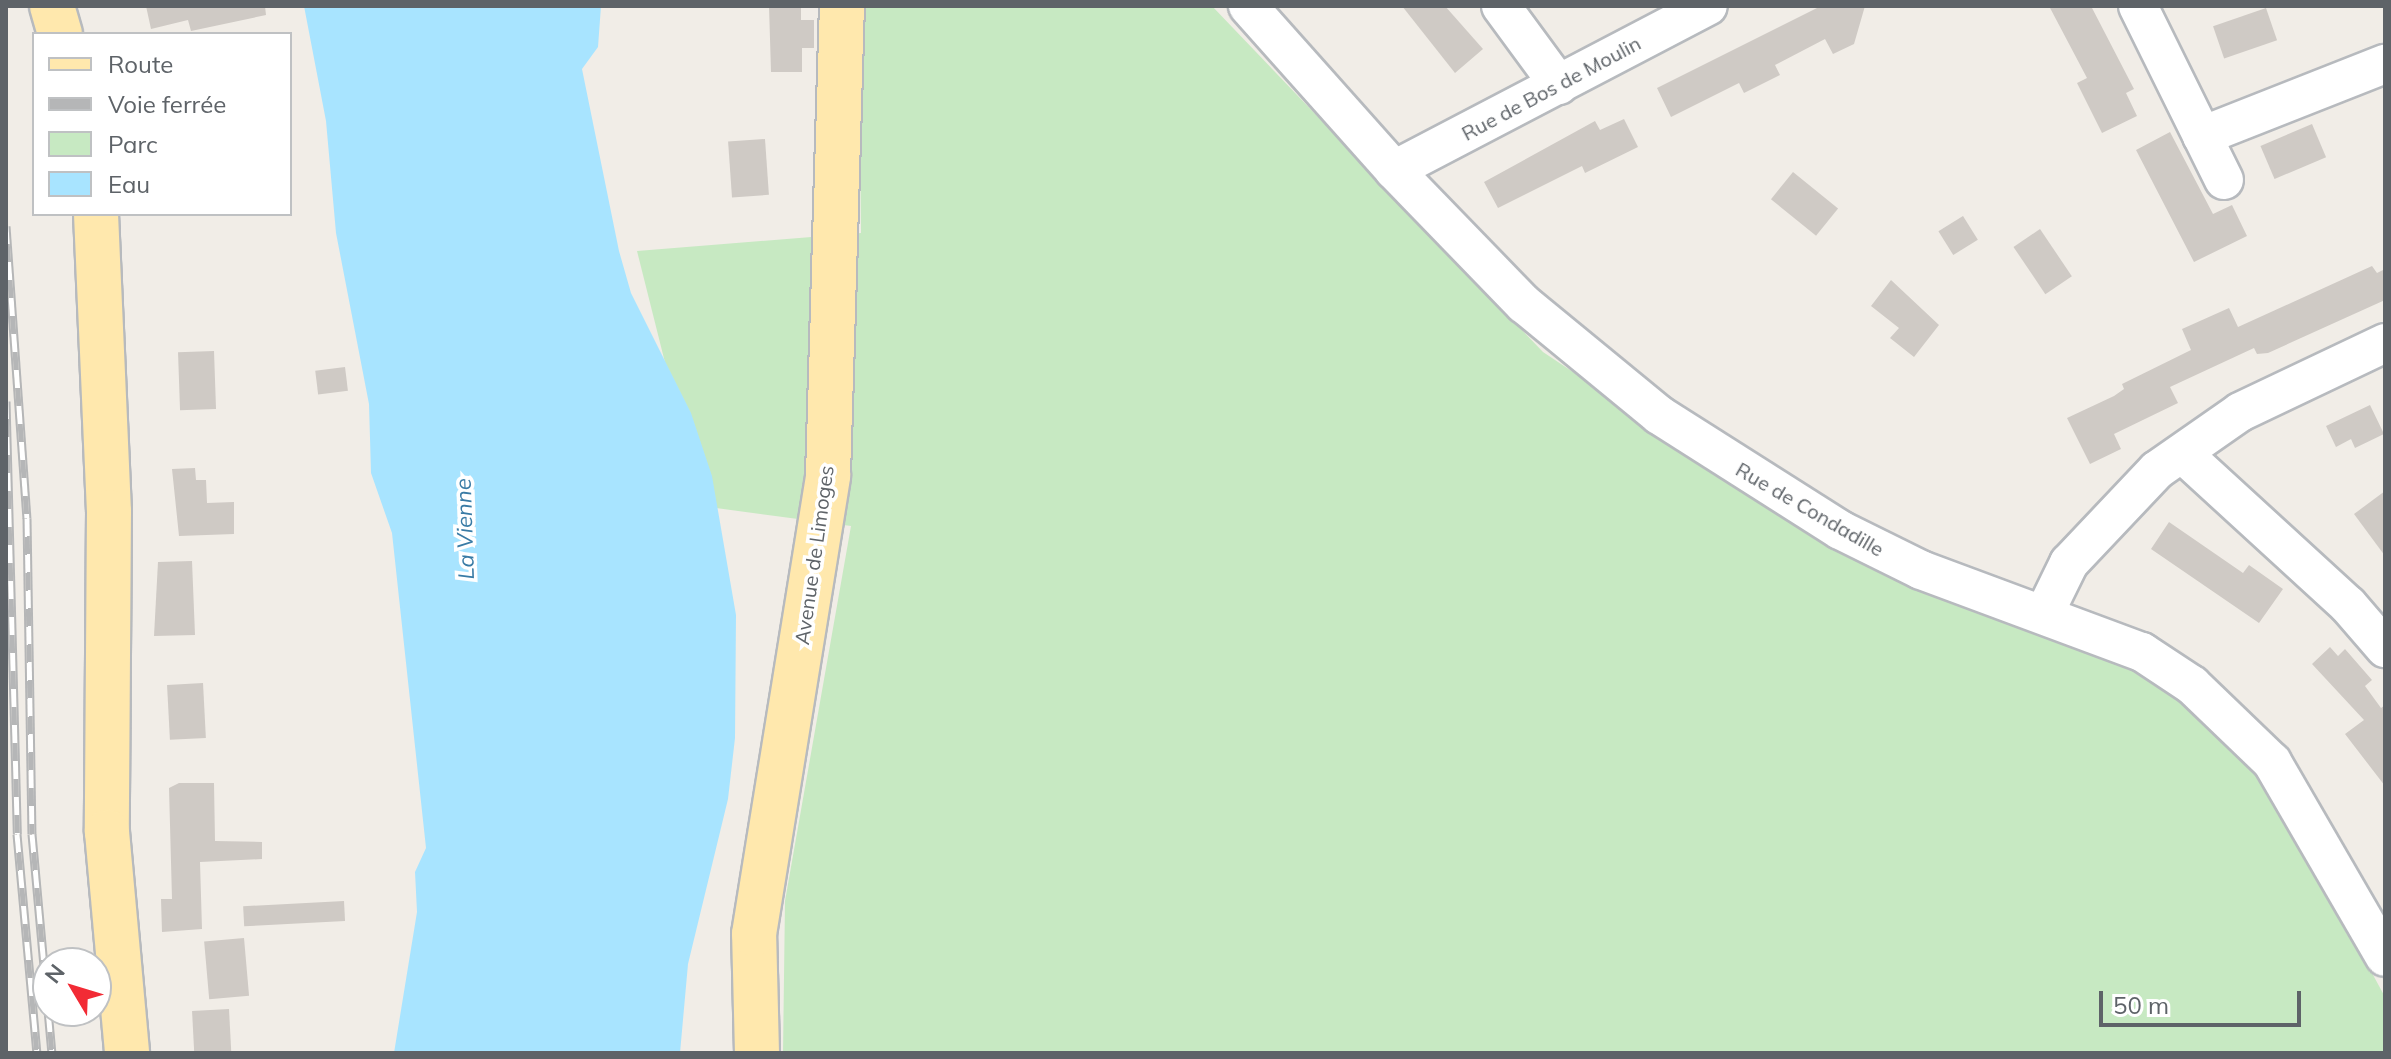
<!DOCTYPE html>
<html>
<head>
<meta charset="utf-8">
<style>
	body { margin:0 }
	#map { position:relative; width:2391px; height:1059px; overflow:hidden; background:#f1ede7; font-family:Mulish,sans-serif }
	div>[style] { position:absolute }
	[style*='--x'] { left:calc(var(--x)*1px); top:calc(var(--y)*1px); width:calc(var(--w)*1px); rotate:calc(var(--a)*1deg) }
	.green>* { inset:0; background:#c7e9c2 }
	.water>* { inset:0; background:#a8e4ff }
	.building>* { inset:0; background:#cfcac5; transform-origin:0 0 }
	.roads { filter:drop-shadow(2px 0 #b7babe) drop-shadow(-2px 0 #b7babe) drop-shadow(0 2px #b7babe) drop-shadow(0 -2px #b7babe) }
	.minor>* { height:38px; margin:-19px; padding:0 19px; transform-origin:19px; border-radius:19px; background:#fff }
	.major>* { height:44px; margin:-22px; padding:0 22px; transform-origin:22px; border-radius:22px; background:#ffe8ad }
	.rail>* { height:9px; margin-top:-4.5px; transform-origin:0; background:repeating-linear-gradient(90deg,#fff 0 18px,#b5b6b7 0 36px); box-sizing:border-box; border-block:2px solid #b5b6b7 }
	span { translate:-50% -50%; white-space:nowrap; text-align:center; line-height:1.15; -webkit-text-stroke:7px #fff; paint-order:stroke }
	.street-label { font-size:20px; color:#5e6368 }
	.water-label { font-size:22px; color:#397ba5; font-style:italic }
	.frame { position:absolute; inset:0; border:8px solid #5e6368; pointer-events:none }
	.legend { position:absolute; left:32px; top:32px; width:260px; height:184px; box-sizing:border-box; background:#fff; border:2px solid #bfc1c3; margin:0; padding:10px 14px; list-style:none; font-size:24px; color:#5e6368 }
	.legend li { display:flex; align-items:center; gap:16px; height:40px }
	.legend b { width:40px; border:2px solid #bfc1c3 }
	.north { position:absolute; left:32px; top:947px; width:80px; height:80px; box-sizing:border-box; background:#fff; border:2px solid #bfc1c3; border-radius:50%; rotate:308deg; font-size:22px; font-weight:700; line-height:32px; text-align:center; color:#5e6368 }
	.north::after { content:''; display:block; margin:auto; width:28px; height:36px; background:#f22b35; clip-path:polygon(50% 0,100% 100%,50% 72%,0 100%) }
	.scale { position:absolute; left:2099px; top:991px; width:202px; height:36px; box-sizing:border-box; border:4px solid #5e6368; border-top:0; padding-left:10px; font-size:24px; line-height:28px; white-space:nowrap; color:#5e6368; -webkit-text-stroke:6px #fff; paint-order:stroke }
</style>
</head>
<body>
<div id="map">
	<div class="green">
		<i style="clip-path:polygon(859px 6px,1212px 6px,1543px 352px,1774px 506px,2141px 667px,2255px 757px,2385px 997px,2385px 1053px,783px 1053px,785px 901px,851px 526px,701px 506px,637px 251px,861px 233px)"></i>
	</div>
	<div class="water">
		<i style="clip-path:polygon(304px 6px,601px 6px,598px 47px,582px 69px,619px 251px,631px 293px,691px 413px,712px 476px,736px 615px,735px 738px,728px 799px,688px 964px,680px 1053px,394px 1053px,417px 912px,415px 872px,426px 848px,392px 533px,371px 473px,369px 404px,336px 233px,326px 121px)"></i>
	</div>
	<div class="building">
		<i style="clip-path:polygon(146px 6px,265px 6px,266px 15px,191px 31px,188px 20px,151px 29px)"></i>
		<i style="clip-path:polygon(769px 6px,801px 6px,801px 20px,814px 20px,814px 48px,802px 48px,802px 72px,771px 72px)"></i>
		<i style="clip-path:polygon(1402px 6px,1445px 6px,1483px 49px,1455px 73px)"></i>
		<i style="clip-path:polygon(1821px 6px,1865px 6px,1854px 44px,1833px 54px,1825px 39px,1775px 65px,1780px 75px,1744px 93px,1739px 83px,1671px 117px,1657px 88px)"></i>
		<i style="clip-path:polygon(2049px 6px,2091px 6px,2134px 89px,2126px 93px,2137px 116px,2102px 133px,2077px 83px,2087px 78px)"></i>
		<i style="left:2266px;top:8px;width:34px;height:56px;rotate:71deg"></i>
		<i style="clip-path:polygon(1624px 119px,1638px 147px,1585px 173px,1582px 166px,1498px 208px,1484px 182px,1595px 121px,1600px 130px)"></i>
		<i style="left:2312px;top:124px;width:36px;height:56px;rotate:67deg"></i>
		<i style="clip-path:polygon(2170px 132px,2213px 214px,2232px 205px,2247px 236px,2194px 262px,2136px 150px)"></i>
		<i style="left:765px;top:139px;width:56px;height:37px;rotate:86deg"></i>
		<i style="left:1793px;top:172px;width:58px;height:35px;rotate:39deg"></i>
		<i style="left:1963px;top:216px;width:28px;height:29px;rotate:58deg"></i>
		<i style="left:2040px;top:229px;width:57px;height:32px;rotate:56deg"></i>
		<i style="clip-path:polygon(2372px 266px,2377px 273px,2385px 269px,2385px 300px,2268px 353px,2257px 354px,2254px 348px,2170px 387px,2178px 403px,2114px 434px,2121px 449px,2090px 464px,2067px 418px,2114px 396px,2124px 389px,2122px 384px,2191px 350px,2182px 329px,2229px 308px,2238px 327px)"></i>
		<i style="clip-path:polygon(1891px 280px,1939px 325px,1914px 357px,1890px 338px,1899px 328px,1871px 306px)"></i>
		<i style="left:214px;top:351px;width:58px;height:36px;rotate:88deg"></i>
		<i style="left:345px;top:367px;width:24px;height:30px;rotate:83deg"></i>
		<i style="clip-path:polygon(2370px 405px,2384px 434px,2355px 448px,2351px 439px,2336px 447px,2326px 426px)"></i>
		<i style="clip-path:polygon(195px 468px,196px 480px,206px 480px,207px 503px,234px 502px,234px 534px,179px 536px,172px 469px)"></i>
		<i style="clip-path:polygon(2385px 491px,2385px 556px,2354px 514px)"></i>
		<i style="clip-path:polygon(2169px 522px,2243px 573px,2249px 565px,2283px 589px,2259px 623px,2151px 549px)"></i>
		<i style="clip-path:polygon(192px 561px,195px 635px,154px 636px,158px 562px)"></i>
		<i style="clip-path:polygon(2330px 647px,2338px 656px,2345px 649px,2372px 680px,2365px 686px,2381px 708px,2385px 705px,2385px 786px,2345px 734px,2364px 720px,2312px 664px)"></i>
		<i style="left:203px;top:683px;width:55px;height:36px;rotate:87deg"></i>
		<i style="clip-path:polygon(179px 783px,214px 783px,215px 841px,262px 842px,262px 859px,200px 862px,202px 929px,162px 932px,161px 899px,172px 899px,169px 788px)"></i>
		<i style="left:344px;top:901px;width:20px;height:101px;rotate:87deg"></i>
		<i style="left:244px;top:938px;width:58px;height:40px;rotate:85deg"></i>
		<i style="left:229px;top:1009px;width:42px;height:37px;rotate:87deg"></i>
	</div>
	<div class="roads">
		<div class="minor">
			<i style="--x:1248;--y:6;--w:220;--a:48.3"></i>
			<i style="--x:1394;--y:170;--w:187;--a:45.9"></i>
			<i style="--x:1524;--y:304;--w:175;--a:39.4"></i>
			<i style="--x:1659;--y:415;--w:214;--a:32.4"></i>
			<i style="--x:1840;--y:530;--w:90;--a:26.3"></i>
			<i style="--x:1921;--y:570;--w:236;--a:20.4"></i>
			<i style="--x:2142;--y:652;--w:60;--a:33.4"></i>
			<i style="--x:2192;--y:685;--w:111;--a:43.9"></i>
			<i style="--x:2272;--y:762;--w:225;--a:59.9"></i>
			<i style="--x:1501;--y:6;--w:98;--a:53.7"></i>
			<i style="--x:2138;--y:6;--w:194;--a:63.7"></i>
			<i style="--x:2202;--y:136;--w:197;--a:-21.5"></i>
			<i style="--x:1394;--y:170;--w:354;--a:-27.6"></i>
			<i style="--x:2183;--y:454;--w:224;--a:42.5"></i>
			<i style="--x:2348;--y:605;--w:57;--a:49.3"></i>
			<i style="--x:2044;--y:614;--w:57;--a:-63.9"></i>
			<i style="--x:2069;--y:563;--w:128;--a:-46.6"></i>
			<i style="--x:2157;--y:470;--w:101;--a:-34.9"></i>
			<i style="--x:2240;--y:412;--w:161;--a:-25.4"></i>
		</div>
		<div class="major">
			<i style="--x:52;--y:6;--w:29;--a:74"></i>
			<i style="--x:96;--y:214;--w:298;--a:87.5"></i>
			<i style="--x:109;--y:512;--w:320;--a:90.4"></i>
			<i style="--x:107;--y:832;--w:222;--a:84.8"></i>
			<i style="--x:757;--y:1053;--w:119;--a:-91.4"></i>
			<i style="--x:754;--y:934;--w:465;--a:-80.8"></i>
			<i style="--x:828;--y:475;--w:469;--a:-88.3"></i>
		</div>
	</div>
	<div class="rail">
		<i style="--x:6;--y:226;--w:293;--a:85.9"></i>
		<i style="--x:27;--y:518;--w:316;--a:89.1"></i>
		<i style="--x:32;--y:834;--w:220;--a:84.8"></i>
		<i style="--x:6;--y:401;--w:433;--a:88.5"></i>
		<i style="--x:17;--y:834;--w:220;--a:84.8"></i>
	</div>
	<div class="street-label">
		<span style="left:1551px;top:88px;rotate:-28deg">Rue de Bos de Moulin</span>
		<span style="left:1810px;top:509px;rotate:30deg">Rue de Condadille</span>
		<span style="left:814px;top:555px;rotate:-82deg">Avenue de Limoges</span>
	</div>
	<div class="water-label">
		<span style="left:465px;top:529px;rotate:-92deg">La Vienne</span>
	</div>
	<div class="frame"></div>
	<ul class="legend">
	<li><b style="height:10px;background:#ffe8ad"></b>Route</li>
	<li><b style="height:10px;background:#b5b6b7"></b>Voie ferrée</li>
	<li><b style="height:22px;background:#c7e9c2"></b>Parc</li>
	<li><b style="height:22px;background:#a8e4ff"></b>Eau</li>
	</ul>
	<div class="north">N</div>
	<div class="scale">50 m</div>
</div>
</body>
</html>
